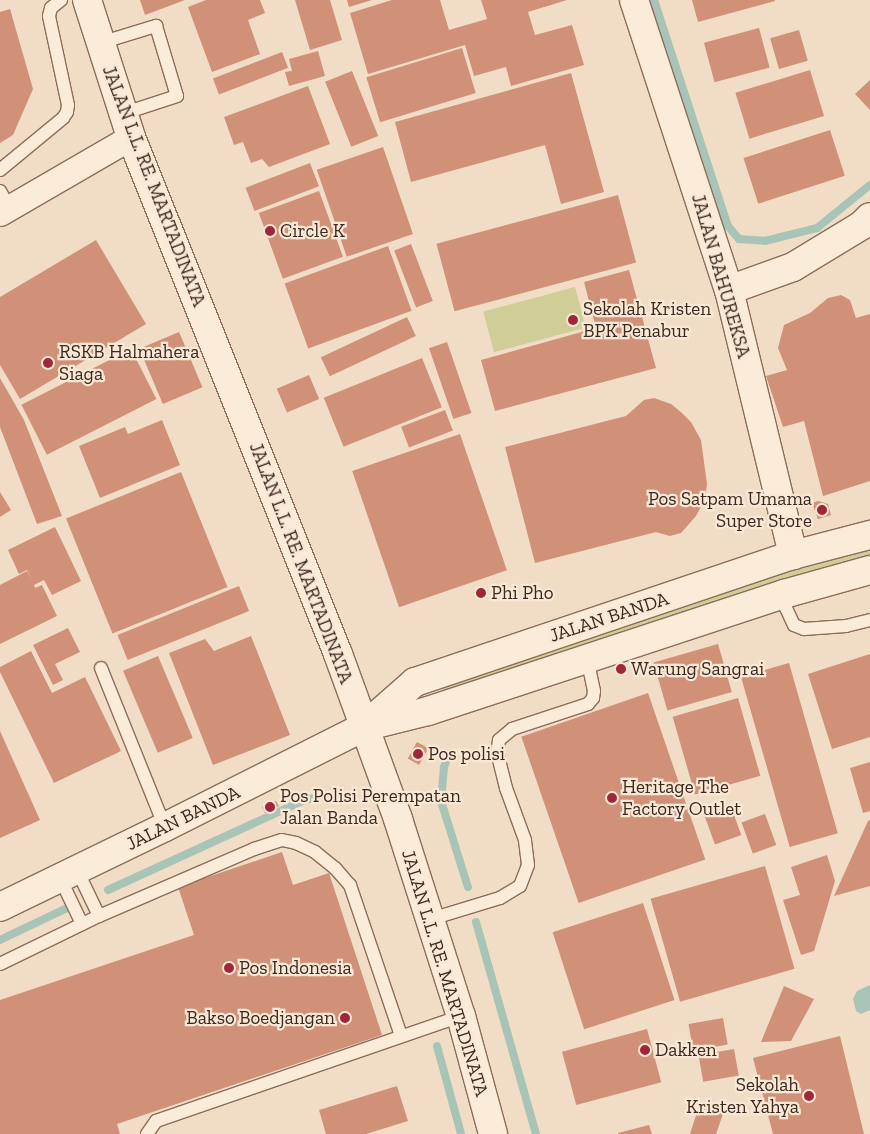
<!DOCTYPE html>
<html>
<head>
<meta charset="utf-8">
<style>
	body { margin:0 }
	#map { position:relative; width:870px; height:1134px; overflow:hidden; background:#f1ddc5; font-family:"Zilla Slab",serif }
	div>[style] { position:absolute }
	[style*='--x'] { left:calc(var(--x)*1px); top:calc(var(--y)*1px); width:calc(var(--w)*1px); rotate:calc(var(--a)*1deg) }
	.green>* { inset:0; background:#d0ce97; transform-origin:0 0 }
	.water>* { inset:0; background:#a7c4b7 }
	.stream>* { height:8px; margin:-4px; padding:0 4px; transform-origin:4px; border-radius:4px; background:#a7c4b7 }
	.building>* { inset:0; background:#d19078; transform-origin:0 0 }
	.roads { filter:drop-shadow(1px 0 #8d6d59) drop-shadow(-1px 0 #8d6d59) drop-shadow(0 1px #8d6d59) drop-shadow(0 -1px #8d6d59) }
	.service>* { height:12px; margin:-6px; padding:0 6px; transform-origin:6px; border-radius:6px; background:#fbebd9 }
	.minor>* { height:25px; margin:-12.5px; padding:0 12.5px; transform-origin:12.5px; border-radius:12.5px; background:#fbebd9 }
	.tertiary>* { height:28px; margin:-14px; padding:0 14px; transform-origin:14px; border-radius:14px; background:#fbebd9 }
	.secondary>* { height:28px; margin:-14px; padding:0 14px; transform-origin:14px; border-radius:14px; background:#fbebd9 }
	.dots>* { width:14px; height:14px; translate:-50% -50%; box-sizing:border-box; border:2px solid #f8e8d5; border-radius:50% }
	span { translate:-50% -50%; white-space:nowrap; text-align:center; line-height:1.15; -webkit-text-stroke:4.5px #f8e8d5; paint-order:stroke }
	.street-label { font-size:19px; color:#3c281e }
	.poi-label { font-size:19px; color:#3c281e }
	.left { translate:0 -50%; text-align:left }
	.right { translate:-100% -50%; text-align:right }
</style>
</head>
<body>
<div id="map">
	<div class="green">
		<i style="left:575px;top:287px;width:42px;height:95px;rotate:75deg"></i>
		<i style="clip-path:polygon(870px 542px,870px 562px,446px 696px,441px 685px)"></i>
	</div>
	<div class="water">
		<i style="clip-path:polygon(870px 985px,870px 1010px,861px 1014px,856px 1011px,853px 999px,857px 991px)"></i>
	</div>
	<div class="stream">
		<i style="--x:654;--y:0;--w:238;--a:71.9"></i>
		<i style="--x:728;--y:226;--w:17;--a:50"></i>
		<i style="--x:739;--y:239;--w:26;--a:4"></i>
		<i style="--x:765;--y:241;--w:54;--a:-14"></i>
		<i style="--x:817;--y:228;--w:68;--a:-39.1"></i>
		<i style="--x:448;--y:757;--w:11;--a:112"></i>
		<i style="--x:444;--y:767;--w:34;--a:95"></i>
		<i style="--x:441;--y:801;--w:90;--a:72.6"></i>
		<i style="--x:108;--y:890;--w:213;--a:-24.6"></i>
		<i style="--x:302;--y:801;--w:11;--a:-15"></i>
		<i style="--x:476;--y:922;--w:220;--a:74.2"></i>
		<i style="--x:0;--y:940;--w:74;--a:-25.5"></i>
		<i style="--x:437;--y:1046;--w:91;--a:74.7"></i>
	</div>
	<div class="building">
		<i style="clip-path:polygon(140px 0,185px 0,145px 15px)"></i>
		<i style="clip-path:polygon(206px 0,260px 0,265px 13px,248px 20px,260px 54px,212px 72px,188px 7px)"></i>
		<i style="clip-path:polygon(295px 0,330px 0,342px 40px,310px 50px)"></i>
		<i style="clip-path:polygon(347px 0,372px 0,349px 7px)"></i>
		<i style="clip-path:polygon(392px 0,440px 0,449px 30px,487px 19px,481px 0,567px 0,528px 12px,535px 35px,572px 25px,584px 65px,511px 86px,506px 67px,474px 76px,465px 45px,368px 74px,350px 13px)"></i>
		<i style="clip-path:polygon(692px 0,775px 0,775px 1px,698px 22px)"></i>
		<i style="clip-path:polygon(10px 9px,33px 89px,13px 135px,0 143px,0 12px)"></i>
		<i style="left:759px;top:28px;width:41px;height:57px;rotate:75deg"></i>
		<i style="left:799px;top:30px;width:32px;height:30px;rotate:74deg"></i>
		<i style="left:462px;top:48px;width:47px;height:100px;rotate:73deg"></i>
		<i style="clip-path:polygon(318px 51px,325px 76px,289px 86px,285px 72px,292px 71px,289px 59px)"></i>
		<i style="left:282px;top:52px;width:17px;height:74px;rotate:69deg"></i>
		<i style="left:810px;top:70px;width:48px;height:78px;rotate:73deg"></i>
		<i style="left:352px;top:71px;width:70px;height:29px;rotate:68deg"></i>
		<i style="clip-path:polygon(571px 73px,604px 192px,561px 204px,545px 145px,411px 182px,395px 122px)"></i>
		<i style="clip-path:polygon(870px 80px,870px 110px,855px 94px)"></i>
		<i style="clip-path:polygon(308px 86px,330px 144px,269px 167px,262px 159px,251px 163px,243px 142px,234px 145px,224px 117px)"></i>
		<i style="left:830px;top:130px;width:48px;height:91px;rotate:72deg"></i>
		<i style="left:383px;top:147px;width:92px;height:70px;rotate:71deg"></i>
		<i style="left:310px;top:163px;width:25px;height:69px;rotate:69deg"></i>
		<i style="left:319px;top:191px;width:70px;height:64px;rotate:70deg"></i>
		<i style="left:618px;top:195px;width:70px;height:188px;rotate:75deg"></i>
		<i style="clip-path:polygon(96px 240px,146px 324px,20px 399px,0 365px,0 297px)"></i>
		<i style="left:411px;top:244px;width:61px;height:18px;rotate:69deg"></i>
		<i style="left:388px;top:246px;width:69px;height:110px;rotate:70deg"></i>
		<i style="clip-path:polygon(629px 270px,656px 368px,495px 411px,481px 360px,596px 328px,584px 282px)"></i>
		<i style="clip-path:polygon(841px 295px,850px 300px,856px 318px,870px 314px,870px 481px,823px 496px,804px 421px,783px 427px,766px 376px,787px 370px,778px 348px,784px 325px,810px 313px,828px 298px)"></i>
		<i style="left:407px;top:317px;width:21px;height:95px;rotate:65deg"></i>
		<i style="left:179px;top:332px;width:60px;height:43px;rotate:67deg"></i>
		<i style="left:447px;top:342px;width:75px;height:19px;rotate:71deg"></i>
		<i style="left:131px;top:349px;width:56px;height:123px;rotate:63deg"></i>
		<i style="left:422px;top:358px;width:53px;height:106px;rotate:68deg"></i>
		<i style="left:309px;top:375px;width:26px;height:35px;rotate:67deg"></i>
		<i style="clip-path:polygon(0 378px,24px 420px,62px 516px,37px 524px,0 427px)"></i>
		<i style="clip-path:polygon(654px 398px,671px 404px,682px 413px,691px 422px,701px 440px,707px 484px,705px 499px,696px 516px,681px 533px,670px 536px,656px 532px,535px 563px,505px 447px,626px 416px,644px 400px)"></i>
		<i style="left:445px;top:410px;width:22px;height:47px;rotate:69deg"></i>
		<i style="clip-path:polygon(162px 420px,180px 465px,100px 498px,79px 446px,125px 427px,128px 434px)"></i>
		<i style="left:460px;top:434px;width:144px;height:114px;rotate:71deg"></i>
		<i style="left:181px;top:472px;width:124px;height:124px;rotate:68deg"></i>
		<i style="clip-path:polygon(0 492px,11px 510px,0 517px)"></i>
		<i style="clip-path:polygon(818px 501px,828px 504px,831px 515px,818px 519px,812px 503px)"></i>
		<i style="clip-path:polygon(55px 527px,81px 581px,52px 595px,44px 580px,34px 585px,35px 588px,42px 585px,57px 616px,0 644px,0 585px,27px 571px,32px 580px,27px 570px,19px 574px,8px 550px)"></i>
		<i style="left:239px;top:586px;width:27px;height:131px;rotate:68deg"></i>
		<i style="clip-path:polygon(68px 628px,80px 652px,55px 664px,63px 680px,53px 685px,33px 645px)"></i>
		<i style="clip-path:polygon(251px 636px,290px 735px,213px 765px,169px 653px,205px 639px,214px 651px)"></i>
		<i style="left:718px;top:644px;width:50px;height:67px;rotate:74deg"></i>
		<i style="clip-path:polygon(31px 651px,52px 693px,85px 677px,121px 751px,54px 783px,0 672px,0 667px)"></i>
		<i style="clip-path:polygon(870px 654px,870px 737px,832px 749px,808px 674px)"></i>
		<i style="left:158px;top:656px;width:89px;height:38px;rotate:67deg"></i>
		<i style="left:789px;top:663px;width:177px;height:50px;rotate:74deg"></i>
		<i style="left:648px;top:693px;width:176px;height:134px;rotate:71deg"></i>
		<i style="left:738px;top:698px;width:81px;height:68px;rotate:74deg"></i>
		<i style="clip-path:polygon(0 731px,40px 820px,0 838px)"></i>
		<i style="left:417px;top:742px;width:13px;height:19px;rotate:29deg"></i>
		<i style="clip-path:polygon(870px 762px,870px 811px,863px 813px,850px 768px)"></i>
		<i style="clip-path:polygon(276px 801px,279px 806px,265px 813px,262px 807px)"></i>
		<i style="left:730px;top:804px;width:33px;height:28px;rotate:70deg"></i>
		<i style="left:765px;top:814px;width:33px;height:25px;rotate:70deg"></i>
		<i style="clip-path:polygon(870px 820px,870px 886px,834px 896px,868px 821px)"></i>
		<i style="clip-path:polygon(282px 852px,293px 885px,329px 873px,382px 1035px,117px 1124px,120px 1134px,0 1134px,0 1000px,194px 935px,178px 887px)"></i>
		<i style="clip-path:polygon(827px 855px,835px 881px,814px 951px,801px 955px,783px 900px,800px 895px,791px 867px)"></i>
		<i style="left:765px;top:866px;width:107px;height:119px;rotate:74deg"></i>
		<i style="left:643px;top:903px;width:102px;height:95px;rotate:72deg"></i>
		<i style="clip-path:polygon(784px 986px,814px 999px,791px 1041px,761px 1042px)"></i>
		<i style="left:723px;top:1018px;width:27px;height:35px;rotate:80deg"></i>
		<i style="left:647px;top:1029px;width:55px;height:88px;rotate:75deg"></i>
		<i style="clip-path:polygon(840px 1036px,864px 1134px,773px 1134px,753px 1058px)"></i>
		<i style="left:734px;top:1049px;width:27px;height:36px;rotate:80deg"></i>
		<i style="clip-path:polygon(397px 1086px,408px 1121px,366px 1134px,326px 1134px,319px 1110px)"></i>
		<i style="clip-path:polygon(699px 1106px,723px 1114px,716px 1134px,690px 1134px)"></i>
		<i style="clip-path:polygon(649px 1125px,652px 1134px,618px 1134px,618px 1133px)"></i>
	</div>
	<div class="roads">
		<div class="service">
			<i style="--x:100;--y:43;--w:59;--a:-16.9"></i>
			<i style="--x:156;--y:26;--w:73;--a:73.3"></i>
			<i style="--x:177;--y:96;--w:58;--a:161.9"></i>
			<i style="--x:0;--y:170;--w:82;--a:-39.5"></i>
			<i style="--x:63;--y:118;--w:7;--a:-56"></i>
			<i style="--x:67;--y:112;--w:7;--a:-82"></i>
			<i style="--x:68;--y:105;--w:91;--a:-102.1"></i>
			<i style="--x:49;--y:16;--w:8;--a:-76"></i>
			<i style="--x:51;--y:8;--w:13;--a:-39"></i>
			<i style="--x:0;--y:191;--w:18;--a:61"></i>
			<i style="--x:784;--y:594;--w:14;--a:82"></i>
			<i style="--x:786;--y:608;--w:19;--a:65"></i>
			<i style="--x:794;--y:625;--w:11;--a:22"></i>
			<i style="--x:804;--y:629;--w:42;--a:-4.1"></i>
			<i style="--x:846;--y:626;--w:25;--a:-14"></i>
			<i style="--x:101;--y:668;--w:171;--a:68.1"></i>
			<i style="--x:77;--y:870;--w:51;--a:64.4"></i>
			<i style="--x:60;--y:878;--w:51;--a:64.4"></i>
			<i style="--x:431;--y:919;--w:72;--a:-16.9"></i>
			<i style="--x:500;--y:898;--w:23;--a:-31"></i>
			<i style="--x:520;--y:886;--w:22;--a:-69"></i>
			<i style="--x:528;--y:865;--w:25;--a:-97"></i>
			<i style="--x:525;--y:840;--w:55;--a:-110.1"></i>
			<i style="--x:506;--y:788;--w:36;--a:-104"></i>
			<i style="--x:497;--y:753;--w:13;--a:-81"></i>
			<i style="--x:499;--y:740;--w:17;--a:-40"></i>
			<i style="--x:512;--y:729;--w:80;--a:-18.2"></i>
			<i style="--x:588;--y:704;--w:8;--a:-50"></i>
			<i style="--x:593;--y:698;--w:7;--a:-82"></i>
			<i style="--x:594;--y:691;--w:34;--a:-102"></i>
			<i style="--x:0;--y:964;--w:110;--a:-25.9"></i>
			<i style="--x:99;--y:916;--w:169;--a:-23.4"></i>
			<i style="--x:254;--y:849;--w:29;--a:-18"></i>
			<i style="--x:282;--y:840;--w:14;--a:12"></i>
			<i style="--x:296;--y:843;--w:21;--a:25"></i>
			<i style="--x:315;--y:852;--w:26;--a:39"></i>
			<i style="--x:335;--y:868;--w:23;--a:49"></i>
			<i style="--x:350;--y:885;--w:159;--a:71.3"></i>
			<i style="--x:147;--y:1134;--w:16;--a:-55"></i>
			<i style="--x:156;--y:1121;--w:323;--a:-19"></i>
		</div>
		<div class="minor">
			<i style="--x:0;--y:213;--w:151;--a:-30.1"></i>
		</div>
		<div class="tertiary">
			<i style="--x:634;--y:0;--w:305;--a:71.9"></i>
			<i style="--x:729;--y:290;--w:273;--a:76.4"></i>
			<i style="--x:729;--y:290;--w:68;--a:-19.8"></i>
			<i style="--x:793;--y:267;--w:81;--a:-31.3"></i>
			<i style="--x:862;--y:225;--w:11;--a:-45"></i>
			<i style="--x:366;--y:725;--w:65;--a:-41.3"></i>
			<i style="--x:415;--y:682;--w:399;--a:-18.6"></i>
			<i style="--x:793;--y:555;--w:80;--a:-14.6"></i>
			<i style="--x:0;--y:907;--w:183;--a:-25.9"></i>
			<i style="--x:165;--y:827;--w:223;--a:-26.7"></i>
			<i style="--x:364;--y:727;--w:66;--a:-14"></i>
			<i style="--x:428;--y:711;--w:375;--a:-18.2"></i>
			<i style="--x:784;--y:594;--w:89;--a:-15.6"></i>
		</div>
		<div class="secondary">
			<i style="--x:87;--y:0;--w:144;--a:72.2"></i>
			<i style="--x:131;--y:137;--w:557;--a:68.18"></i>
			<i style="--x:338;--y:654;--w:176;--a:70"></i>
			<i style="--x:398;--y:819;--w:207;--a:72.3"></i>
			<i style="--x:461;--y:1016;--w:122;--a:74.8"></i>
		</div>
	</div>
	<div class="dots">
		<i style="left:270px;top:231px;background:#a02639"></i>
		<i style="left:573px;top:320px;background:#a02639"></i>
		<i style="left:48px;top:363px;background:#a02639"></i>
		<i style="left:822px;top:510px;background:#a02639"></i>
		<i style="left:481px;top:593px;background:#a02639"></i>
		<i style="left:621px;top:669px;background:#a02639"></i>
		<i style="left:418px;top:754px;background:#a02639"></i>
		<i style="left:612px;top:798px;background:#a02639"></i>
		<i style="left:270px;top:807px;background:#a02639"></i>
		<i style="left:229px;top:968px;background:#a02639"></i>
		<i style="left:345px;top:1018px;background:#a02639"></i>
		<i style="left:645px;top:1050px;background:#a02639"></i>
		<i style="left:809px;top:1096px;background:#a02639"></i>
	</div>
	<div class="street-label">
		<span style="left:154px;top:186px;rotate:69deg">JALAN L.L. RE. MARTADINATA</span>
		<span style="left:721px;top:276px;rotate:74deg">JALAN BAHUREKSA</span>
		<span style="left:301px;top:563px;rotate:69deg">JALAN L.L. RE. MARTADINATA</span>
		<span style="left:609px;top:617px;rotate:-18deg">JALAN BANDA</span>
		<span style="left:183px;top:818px;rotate:-26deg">JALAN BANDA</span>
		<span style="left:445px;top:973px;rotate:73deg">JALAN L.L. RE. MARTADINATA</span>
	</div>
	<div class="poi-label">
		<span class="left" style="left:280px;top:231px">Circle K</span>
		<span class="left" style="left:583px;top:320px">Sekolah Kristen<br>BPK Penabur</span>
		<span class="left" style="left:59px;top:363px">RSKB Halmahera<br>Siaga</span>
		<span class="right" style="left:812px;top:510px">Pos Satpam Umama<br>Super Store</span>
		<span class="left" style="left:491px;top:593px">Phi Pho</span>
		<span class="left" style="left:631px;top:669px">Warung Sangrai</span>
		<span class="left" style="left:428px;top:754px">Pos polisi</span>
		<span class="left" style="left:622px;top:798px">Heritage The<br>Factory Outlet</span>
		<span class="left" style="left:280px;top:807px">Pos Polisi Perempatan<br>Jalan Banda</span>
		<span class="left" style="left:239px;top:968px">Pos Indonesia</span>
		<span class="right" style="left:335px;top:1018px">Bakso Boedjangan</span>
		<span class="left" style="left:655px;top:1050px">Dakken</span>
		<span class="right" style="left:799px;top:1096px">Sekolah<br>Kristen Yahya</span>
	</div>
</div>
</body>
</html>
